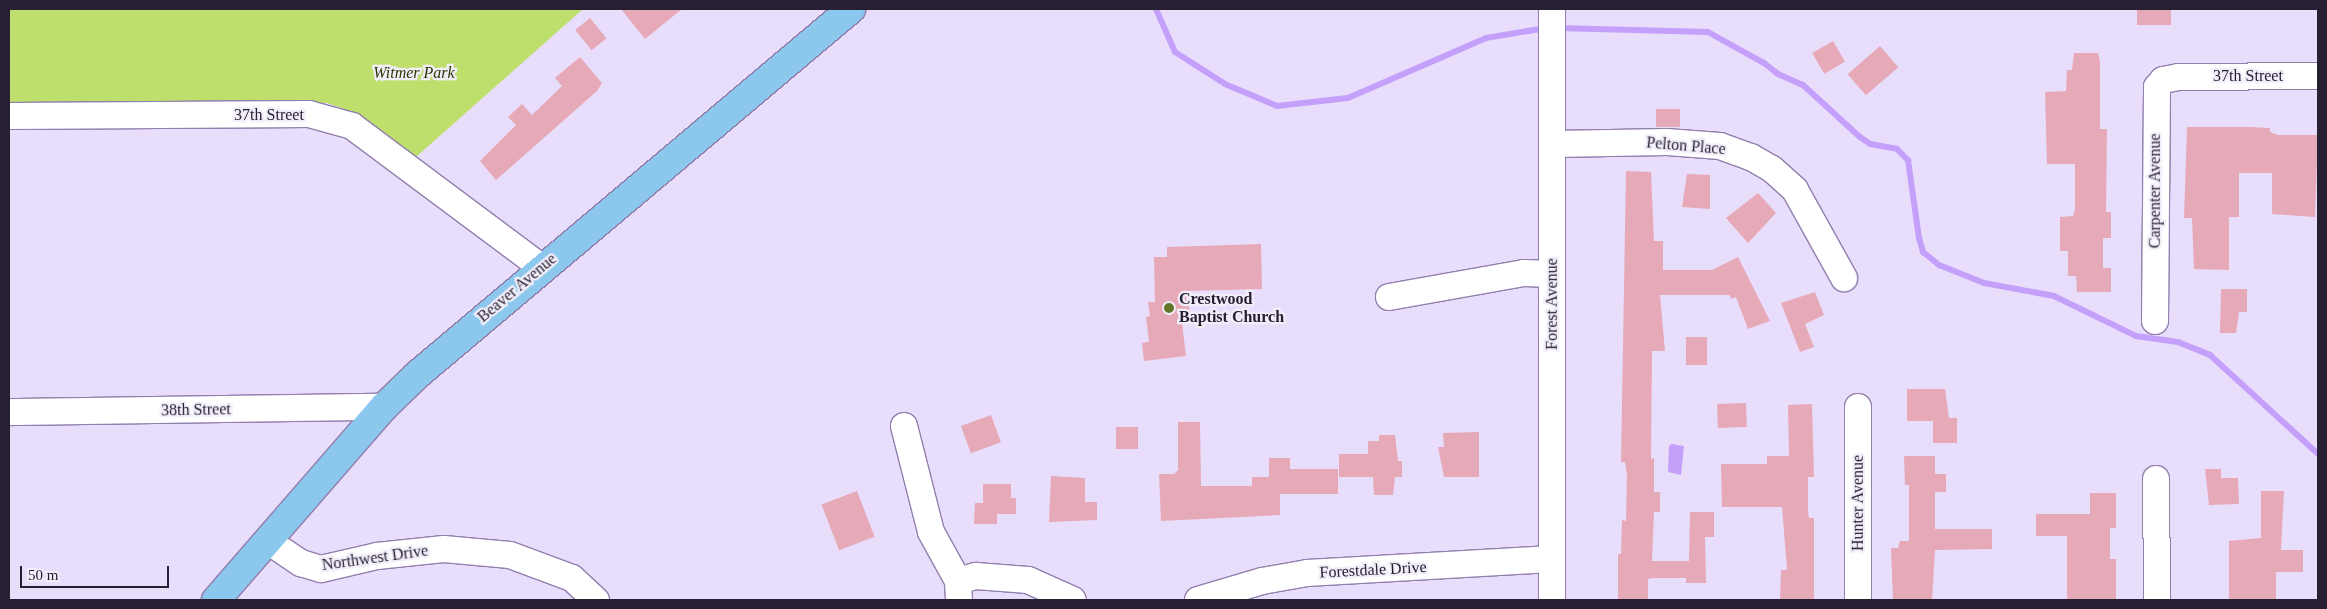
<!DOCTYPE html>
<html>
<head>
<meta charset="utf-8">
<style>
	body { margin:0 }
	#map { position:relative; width:2327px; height:609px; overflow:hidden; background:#e9ddfc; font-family:"Times New Roman",serif }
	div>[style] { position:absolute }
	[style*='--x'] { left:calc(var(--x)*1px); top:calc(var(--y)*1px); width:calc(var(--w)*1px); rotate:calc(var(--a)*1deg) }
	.green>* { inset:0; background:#bfdf6c }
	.water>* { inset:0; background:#c5a0fa }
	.stream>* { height:6px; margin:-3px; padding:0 3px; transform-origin:3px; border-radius:3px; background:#c5a0fa }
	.building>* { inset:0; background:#e6a9b8; transform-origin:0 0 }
	.roads { filter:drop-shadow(1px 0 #917fae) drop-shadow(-1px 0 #917fae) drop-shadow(0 1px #917fae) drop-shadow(0 -1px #917fae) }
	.minor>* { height:26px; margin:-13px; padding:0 13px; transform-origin:13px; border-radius:13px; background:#fff }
	.major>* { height:28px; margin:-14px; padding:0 14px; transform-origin:14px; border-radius:14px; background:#8cc7ee }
	.dots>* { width:14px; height:14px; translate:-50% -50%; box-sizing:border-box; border:2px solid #f2eef9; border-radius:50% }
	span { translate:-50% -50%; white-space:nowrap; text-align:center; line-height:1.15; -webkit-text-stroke:4.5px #f2eef9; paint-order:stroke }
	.park-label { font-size:16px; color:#2c3801; font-style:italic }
	.street-label { font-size:16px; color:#272033 }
	.poi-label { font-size:16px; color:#272033; font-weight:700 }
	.left { translate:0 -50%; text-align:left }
	.frame { position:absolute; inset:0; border:10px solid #272033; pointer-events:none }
	.scale { position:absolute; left:20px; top:566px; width:149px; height:22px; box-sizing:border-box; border:2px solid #272033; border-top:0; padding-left:6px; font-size:15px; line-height:18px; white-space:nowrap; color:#272033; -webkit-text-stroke:4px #f2eef9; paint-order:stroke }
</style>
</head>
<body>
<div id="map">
	<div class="green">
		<i style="clip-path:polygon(9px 9px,583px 9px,416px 157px,361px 115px,327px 103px,9px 105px)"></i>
	</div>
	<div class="water">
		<i style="clip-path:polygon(1672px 444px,1684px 446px,1681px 475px,1668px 472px,1669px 446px)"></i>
	</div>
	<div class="stream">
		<i style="--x:1156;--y:9;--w:47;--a:66.2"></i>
		<i style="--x:1175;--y:52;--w:59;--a:32.6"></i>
		<i style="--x:1225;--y:84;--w:56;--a:22.9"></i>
		<i style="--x:1277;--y:106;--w:71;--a:-6.4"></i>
		<i style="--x:1348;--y:98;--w:150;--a:-23.5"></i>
		<i style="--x:1486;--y:38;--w:61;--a:-9.5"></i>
		<i style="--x:1559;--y:28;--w:149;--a:1.5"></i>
		<i style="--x:1708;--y:32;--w:64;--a:29"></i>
		<i style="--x:1764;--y:63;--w:18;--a:38"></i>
		<i style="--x:1778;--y:74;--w:27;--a:24"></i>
		<i style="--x:1803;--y:85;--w:77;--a:42.4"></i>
		<i style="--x:1860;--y:137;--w:12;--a:35"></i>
		<i style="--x:1870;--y:144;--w:27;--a:10"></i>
		<i style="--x:1897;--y:149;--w:16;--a:45"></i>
		<i style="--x:1908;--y:160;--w:79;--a:82"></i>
		<i style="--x:1919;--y:238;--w:15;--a:74"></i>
		<i style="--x:1923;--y:252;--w:21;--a:39"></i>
		<i style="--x:1939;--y:265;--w:48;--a:21.8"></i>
		<i style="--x:1984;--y:283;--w:71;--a:10.5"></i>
		<i style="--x:2054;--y:296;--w:91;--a:26"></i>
		<i style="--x:2136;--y:336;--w:42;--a:8.1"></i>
		<i style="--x:2178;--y:342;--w:35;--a:22"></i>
		<i style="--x:2210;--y:355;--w:147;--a:42.5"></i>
	</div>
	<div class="building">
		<i style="clip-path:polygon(621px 9px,682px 9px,645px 39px)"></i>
		<i style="left:2137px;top:9px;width:34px;height:16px"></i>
		<i style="left:590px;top:18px;width:26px;height:19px;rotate:51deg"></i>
		<i style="left:1833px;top:41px;width:24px;height:24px;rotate:60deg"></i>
		<i style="left:1880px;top:46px;width:28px;height:43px;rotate:49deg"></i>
		<i style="clip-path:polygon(2074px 53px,2098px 53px,2100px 61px,2100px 129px,2107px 129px,2106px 212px,2111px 212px,2111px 238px,2103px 238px,2103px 268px,2111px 268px,2111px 292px,2077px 292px,2076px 276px,2068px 276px,2068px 251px,2060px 251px,2060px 217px,2073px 216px,2075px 209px,2075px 164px,2047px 164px,2045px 92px,2066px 91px,2067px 70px,2072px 70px)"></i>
		<i style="clip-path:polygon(580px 57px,602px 83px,597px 91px,496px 180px,480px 161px,516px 125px,508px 117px,522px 104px,532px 115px,562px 86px,555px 78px)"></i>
		<i style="left:1656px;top:109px;width:24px;height:18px"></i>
		<i style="clip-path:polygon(2187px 127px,2248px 127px,2270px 128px,2270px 132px,2278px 135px,2318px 135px,2315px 217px,2272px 214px,2272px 173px,2239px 173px,2239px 217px,2229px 217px,2229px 270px,2194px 269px,2192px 218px,2184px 218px)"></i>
		<i style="clip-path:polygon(1626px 171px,1651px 172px,1654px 241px,1663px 241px,1663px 270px,1712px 270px,1738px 257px,1770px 321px,1748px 329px,1736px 297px,1732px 299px,1729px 295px,1660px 295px,1665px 351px,1652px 351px,1651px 459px,1654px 458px,1654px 492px,1660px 492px,1660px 512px,1654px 512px,1652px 561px,1689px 561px,1690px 512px,1714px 512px,1714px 537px,1705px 537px,1706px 583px,1686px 583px,1686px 578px,1652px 578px,1648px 579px,1648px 600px,1618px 600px,1618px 554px,1621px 554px,1622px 520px,1626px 521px,1627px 475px,1625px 462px,1621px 462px)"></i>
		<i style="clip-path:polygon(1687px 174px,1710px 175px,1710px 209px,1682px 207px)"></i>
		<i style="clip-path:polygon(1758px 193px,1776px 213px,1748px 243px,1726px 218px)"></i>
		<i style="clip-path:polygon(1261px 244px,1262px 289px,1187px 291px,1190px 313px,1181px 315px,1186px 356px,1144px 361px,1142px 343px,1149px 342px,1146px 317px,1150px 316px,1148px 302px,1155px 302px,1154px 257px,1167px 257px,1167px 247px)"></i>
		<i style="clip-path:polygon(2221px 289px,2247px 289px,2247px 312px,2239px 312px,2236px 333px,2220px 333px)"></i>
		<i style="clip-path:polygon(1815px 292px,1824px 315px,1805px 324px,1814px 347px,1800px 352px,1781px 303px)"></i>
		<i style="left:1686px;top:337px;width:21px;height:28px"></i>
		<i style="clip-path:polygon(1907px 389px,1945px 389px,1949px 418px,1957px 418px,1957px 443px,1933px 443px,1933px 421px,1907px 421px)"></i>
		<i style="left:1746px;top:403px;width:24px;height:29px;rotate:88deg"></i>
		<i style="clip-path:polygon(1812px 404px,1814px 477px,1808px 477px,1808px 511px,1809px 518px,1814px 518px,1814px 600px,1780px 600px,1781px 570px,1787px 570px,1782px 507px,1722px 507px,1721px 464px,1767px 464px,1767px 456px,1789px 456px,1788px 405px)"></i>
		<i style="left:991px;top:415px;width:29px;height:32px;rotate:70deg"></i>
		<i style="clip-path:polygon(1178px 422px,1200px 422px,1201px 486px,1252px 486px,1252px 477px,1269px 477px,1269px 458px,1290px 458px,1290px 469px,1338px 469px,1338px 494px,1280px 494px,1280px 515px,1161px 521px,1159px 474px,1174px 474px,1178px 470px)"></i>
		<i style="left:1116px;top:427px;width:22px;height:22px"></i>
		<i style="clip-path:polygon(1479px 432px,1479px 477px,1444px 477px,1438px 447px,1444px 447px,1443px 433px)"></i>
		<i style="clip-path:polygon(1379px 435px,1395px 435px,1398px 461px,1402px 461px,1402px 477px,1395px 477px,1393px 495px,1374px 495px,1373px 477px,1339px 477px,1339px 454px,1368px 454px,1368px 441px,1379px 441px)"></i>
		<i style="clip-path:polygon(1904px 456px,1935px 456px,1935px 474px,1946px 474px,1946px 492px,1935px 492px,1935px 529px,1992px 529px,1992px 549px,1935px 550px,1932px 600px,1893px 600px,1891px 548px,1898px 548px,1900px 541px,1909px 541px,1909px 485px,1905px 485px)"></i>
		<i style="clip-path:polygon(2205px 469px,2221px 469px,2221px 478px,2238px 478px,2239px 504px,2209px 505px)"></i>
		<i style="clip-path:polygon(1051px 476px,1085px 478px,1085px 502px,1097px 502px,1097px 520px,1049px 522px)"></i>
		<i style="clip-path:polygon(983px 484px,1011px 484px,1011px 498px,1016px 498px,1016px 514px,997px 514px,997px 524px,974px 524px,975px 503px,983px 503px)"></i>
		<i style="left:857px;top:491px;width:49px;height:38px;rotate:69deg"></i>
		<i style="clip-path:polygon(2261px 491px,2284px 491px,2281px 550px,2303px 550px,2303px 572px,2276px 572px,2276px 600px,2229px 600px,2229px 541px,2261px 538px)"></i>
		<i style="clip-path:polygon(2090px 493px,2116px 493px,2116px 528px,2110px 528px,2110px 559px,2116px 559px,2116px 600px,2067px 600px,2067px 536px,2036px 536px,2036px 514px,2090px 514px)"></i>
	</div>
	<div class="roads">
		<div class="minor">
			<i style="--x:9;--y:116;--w:300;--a:-0.4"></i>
			<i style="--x:309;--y:114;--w:45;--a:15.6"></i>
			<i style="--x:352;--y:126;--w:236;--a:36.7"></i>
			<i style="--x:1553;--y:144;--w:114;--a:-1"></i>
			<i style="--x:1667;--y:142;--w:53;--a:4.3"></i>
			<i style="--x:1720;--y:146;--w:33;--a:20"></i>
			<i style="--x:1751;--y:157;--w:24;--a:30"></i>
			<i style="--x:1772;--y:169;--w:31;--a:42"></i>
			<i style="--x:1795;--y:190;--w:101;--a:60.9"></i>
			<i style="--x:1389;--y:297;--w:137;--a:-10.1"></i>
			<i style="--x:1524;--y:273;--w:28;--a:2"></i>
			<i style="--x:2155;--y:321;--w:234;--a:-89.5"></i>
			<i style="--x:2157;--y:87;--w:9;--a:-49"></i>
			<i style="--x:2163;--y:80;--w:15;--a:-11"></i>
			<i style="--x:2178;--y:77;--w:140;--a:-0.4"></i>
			<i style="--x:1858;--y:407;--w:193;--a:90"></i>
			<i style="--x:9;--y:412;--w:375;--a:-0.8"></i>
			<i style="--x:904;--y:426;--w:109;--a:75.7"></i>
			<i style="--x:931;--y:532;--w:56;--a:61.1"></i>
			<i style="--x:958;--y:581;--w:19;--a:87"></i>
			<i style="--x:2156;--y:479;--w:121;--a:89.5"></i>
			<i style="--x:268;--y:541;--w:40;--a:34"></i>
			<i style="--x:301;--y:563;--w:21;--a:17"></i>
			<i style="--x:321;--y:569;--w:57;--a:-13.1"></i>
			<i style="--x:377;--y:556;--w:67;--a:-6"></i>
			<i style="--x:444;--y:549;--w:66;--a:5.2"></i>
			<i style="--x:510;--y:555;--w:66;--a:20.4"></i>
			<i style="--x:572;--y:578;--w:33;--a:43"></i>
			<i style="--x:958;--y:581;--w:19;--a:-16"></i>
			<i style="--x:976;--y:576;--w:52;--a:4.4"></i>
			<i style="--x:1028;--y:580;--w:49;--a:24"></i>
			<i style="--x:1198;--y:600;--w:67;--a:-16.5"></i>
			<i style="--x:1262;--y:581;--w:46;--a:-10.1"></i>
			<i style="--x:1307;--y:573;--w:245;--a:-3.3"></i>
			<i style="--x:1552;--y:600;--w:591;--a:-90"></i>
		</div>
		<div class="major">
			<i style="--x:216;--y:600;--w:256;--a:-49"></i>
			<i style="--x:384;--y:407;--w:46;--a:-44.1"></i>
			<i style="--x:417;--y:375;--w:568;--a:-40.14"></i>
		</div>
	</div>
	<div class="dots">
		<i style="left:1169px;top:308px;background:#627626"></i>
	</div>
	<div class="park-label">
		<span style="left:414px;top:73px">Witmer Park</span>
	</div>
	<div class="street-label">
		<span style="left:2248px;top:76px">37th Street</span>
		<span style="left:269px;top:115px">37th Street</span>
		<span style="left:1686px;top:146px;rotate:5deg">Pelton Place</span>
		<span style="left:2155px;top:191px;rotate:-90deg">Carpenter Avenue</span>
		<span style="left:517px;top:288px;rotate:-40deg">Beaver Avenue</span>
		<span style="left:1552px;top:304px;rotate:-90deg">Forest Avenue</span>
		<span style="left:196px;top:410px;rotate:-1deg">38th Street</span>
		<span style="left:1858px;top:503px;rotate:-90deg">Hunter Avenue</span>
		<span style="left:375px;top:558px;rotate:-8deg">Northwest Drive</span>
		<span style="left:1373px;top:570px;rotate:-3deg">Forestdale Drive</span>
	</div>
	<div class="poi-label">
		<span class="left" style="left:1179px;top:308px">Crestwood<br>Baptist Church</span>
	</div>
	<div class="frame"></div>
	<div class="scale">50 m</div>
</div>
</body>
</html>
